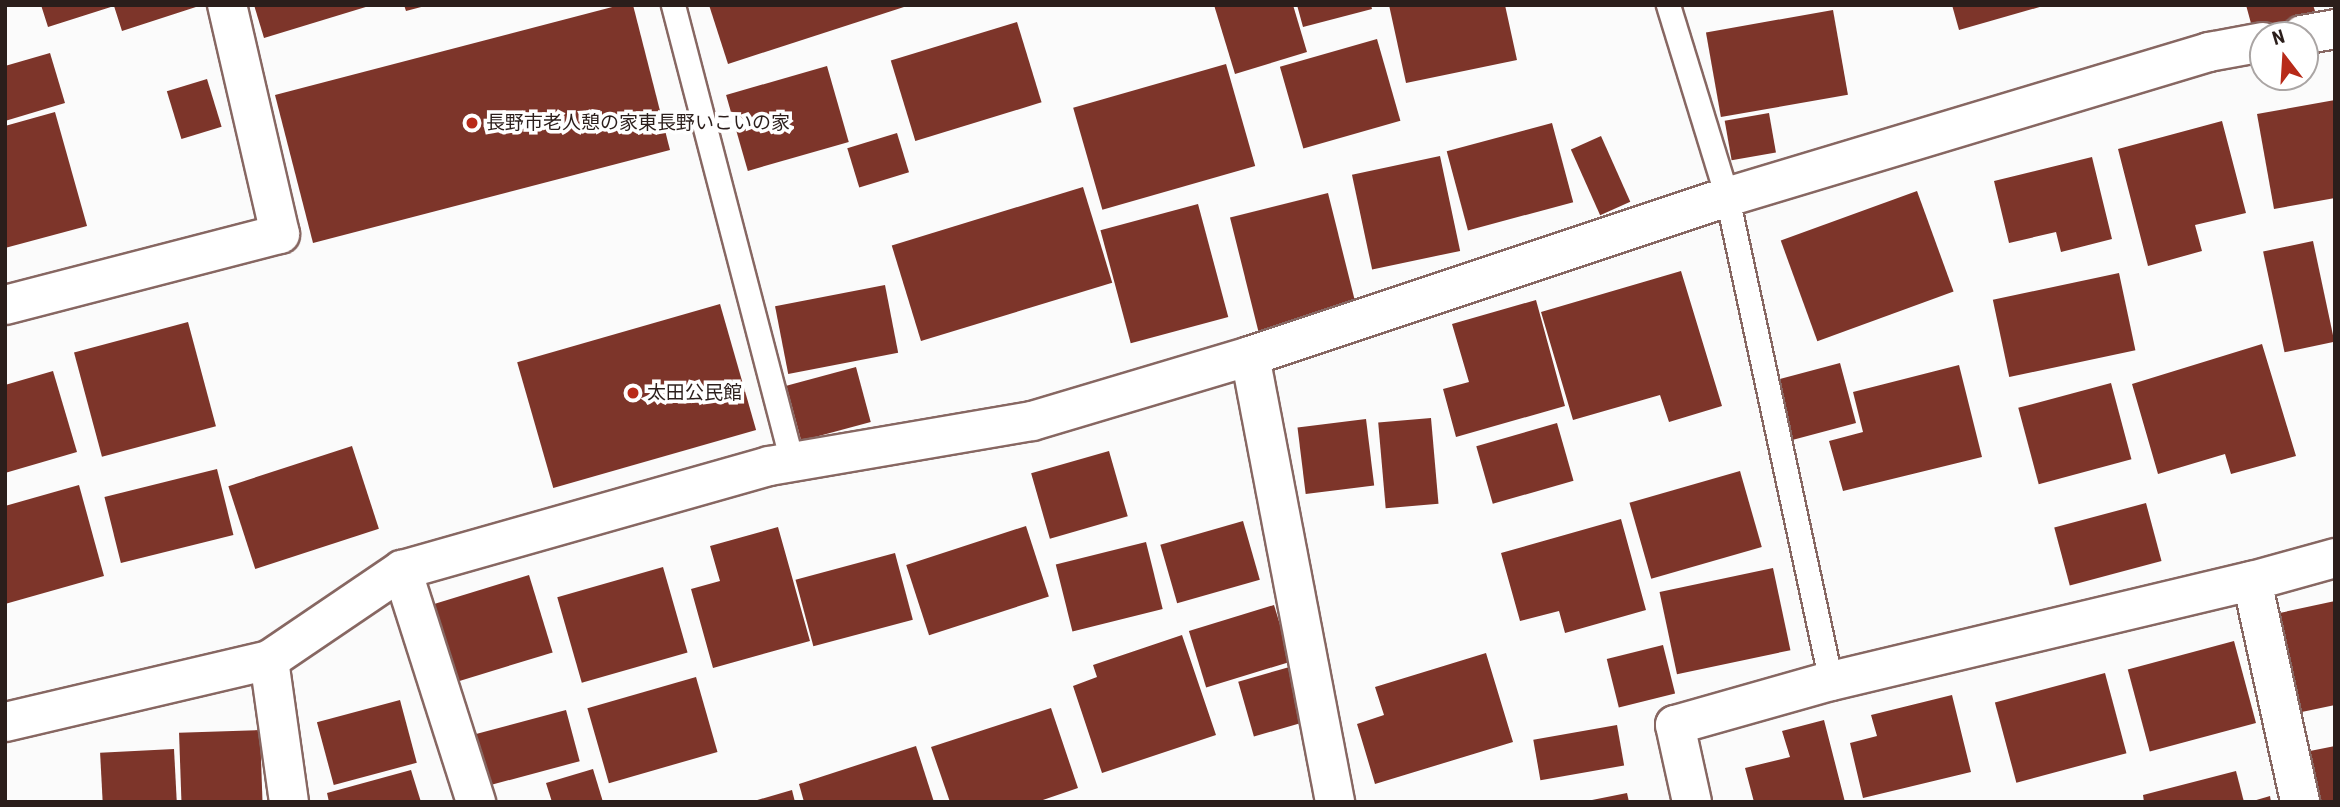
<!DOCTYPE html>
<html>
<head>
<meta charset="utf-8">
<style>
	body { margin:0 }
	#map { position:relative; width:2340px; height:807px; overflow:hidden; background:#fbfbfb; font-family:"Roboto Condensed","Noto Sans JP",sans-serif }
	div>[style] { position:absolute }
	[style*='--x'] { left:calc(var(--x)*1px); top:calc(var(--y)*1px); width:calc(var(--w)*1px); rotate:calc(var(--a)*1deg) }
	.building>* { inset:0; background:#7d352a; transform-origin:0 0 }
	.roads { filter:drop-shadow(2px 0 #876762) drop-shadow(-2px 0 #876762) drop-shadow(0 2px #876762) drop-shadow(0 -2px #876762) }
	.lane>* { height:23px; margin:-11.5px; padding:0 11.5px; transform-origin:11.5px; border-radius:11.5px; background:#fff }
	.street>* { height:38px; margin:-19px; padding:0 19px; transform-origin:19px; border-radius:19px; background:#fff }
	.dots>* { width:19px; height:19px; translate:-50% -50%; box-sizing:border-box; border:4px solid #fff; border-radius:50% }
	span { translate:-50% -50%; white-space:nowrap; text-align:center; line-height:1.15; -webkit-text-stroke:7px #fff; paint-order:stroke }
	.poi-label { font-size:19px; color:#2b1e1b }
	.left { translate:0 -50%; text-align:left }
	.frame { position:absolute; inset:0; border:7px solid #2b1e1b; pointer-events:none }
	.north { position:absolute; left:2249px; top:21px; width:70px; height:70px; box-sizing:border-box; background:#fff; border:2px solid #aaa5a4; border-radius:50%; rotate:343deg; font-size:19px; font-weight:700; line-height:28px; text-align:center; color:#2b1e1b }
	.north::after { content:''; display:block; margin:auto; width:24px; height:32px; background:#b72a19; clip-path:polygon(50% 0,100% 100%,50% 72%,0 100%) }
</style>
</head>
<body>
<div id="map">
	<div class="building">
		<i style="clip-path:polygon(41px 5px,199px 5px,199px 6px,122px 31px,114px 6px,48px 27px)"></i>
		<i style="clip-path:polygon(254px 5px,369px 5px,369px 6px,264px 38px)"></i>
		<i style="clip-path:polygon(404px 5px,425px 5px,425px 6px,406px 11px)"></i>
		<i style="clip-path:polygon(620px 5px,633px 5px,670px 150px,313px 243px,275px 95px)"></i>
		<i style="clip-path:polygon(709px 5px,907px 5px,907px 6px,728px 64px)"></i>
		<i style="clip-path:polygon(1214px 5px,1293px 5px,1307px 52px,1235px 74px)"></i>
		<i style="clip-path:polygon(1297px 5px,1371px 5px,1372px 9px,1303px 27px)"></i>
		<i style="clip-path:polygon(1389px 5px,1505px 5px,1517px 60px,1406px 83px)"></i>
		<i style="clip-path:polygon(1952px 5px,2043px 5px,2043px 6px,1959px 30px)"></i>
		<i style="clip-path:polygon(2246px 5px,2313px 5px,2318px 20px,2255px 38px)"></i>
		<i style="left:1833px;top:10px;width:86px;height:129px;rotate:80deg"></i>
		<i style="left:1017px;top:22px;width:84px;height:132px;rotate:73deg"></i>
		<i style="left:1377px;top:39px;width:85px;height:101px;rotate:74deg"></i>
		<i style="clip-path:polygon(50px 53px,65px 103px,5px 121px,5px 66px)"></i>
		<i style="left:1226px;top:64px;width:106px;height:159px;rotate:74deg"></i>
		<i style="left:827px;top:66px;width:79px;height:105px;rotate:74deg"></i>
		<i style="left:207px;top:79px;width:50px;height:42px;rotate:73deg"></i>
		<i style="clip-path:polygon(2335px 100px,2335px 198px,2274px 209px,2257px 114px)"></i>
		<i style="clip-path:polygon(55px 112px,87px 226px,5px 248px,5px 126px)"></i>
		<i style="left:1769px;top:113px;width:40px;height:45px;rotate:80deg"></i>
		<i style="clip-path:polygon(2222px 121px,2246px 213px,2195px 225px,2202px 251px,2148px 266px,2118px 149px)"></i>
		<i style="left:1552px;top:123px;width:82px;height:109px;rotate:75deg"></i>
		<i style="left:897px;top:133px;width:41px;height:52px;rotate:73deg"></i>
		<i style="left:1601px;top:136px;width:72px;height:33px;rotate:66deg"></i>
		<i style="left:1440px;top:156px;width:97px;height:90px;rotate:78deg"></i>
		<i style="clip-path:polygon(2092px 157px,2112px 239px,2061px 252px,2056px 232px,2009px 243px,1994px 181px)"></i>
		<i style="left:1083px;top:187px;width:100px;height:200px;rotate:73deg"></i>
		<i style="left:1917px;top:191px;width:107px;height:145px;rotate:70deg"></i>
		<i style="left:1328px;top:193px;width:117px;height:101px;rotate:76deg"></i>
		<i style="left:1198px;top:204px;width:117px;height:101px;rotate:75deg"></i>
		<i style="left:2313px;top:241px;width:103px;height:51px;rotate:78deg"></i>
		<i style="clip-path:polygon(1681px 271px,1722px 406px,1669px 422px,1660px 395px,1573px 420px,1541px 312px)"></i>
		<i style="left:2119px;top:273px;width:79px;height:129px;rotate:78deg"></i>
		<i style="left:885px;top:285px;width:69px;height:112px;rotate:79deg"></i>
		<i style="clip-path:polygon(1536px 300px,1565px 406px,1456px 437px,1443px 389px,1469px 382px,1452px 324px)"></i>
		<i style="left:720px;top:304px;width:131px;height:211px;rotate:74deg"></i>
		<i style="left:188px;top:322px;width:108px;height:118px;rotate:75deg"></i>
		<i style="clip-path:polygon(2262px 344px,2296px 456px,2231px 474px,2225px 454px,2158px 474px,2132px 384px)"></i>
		<i style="left:1840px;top:363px;width:62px;height:66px;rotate:75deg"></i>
		<i style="clip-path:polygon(1959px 365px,1982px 457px,1843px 491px,1829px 441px,1863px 432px,1853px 392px)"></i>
		<i style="left:856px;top:367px;width:57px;height:72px;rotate:75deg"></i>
		<i style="clip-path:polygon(53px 371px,77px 452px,5px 473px,5px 385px)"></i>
		<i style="left:2111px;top:383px;width:79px;height:96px;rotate:75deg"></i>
		<i style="left:1431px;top:418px;width:86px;height:53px;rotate:85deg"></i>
		<i style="left:1366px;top:419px;width:67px;height:69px;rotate:83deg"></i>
		<i style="left:1557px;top:423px;width:60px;height:84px;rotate:74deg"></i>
		<i style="left:352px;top:446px;width:87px;height:130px;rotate:72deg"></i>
		<i style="left:1109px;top:451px;width:68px;height:81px;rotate:74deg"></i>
		<i style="left:217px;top:469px;width:68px;height:116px;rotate:76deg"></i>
		<i style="left:1740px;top:471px;width:79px;height:115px;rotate:74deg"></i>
		<i style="clip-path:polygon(79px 485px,104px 576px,5px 604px,5px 506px)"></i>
		<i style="left:2146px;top:503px;width:60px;height:95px;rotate:75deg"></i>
		<i style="clip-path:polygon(1621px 519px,1646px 610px,1565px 633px,1559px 611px,1520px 621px,1501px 553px)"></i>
		<i style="left:1243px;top:521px;width:61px;height:86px;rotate:74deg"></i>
		<i style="left:1026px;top:526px;width:74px;height:126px;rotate:72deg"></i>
		<i style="clip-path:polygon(778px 527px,810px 641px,713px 668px,691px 589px,720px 581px,710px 546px)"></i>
		<i style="left:1146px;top:542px;width:69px;height:93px;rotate:76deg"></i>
		<i style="left:895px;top:553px;width:69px;height:103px;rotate:75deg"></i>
		<i style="left:663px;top:567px;width:89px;height:110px;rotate:74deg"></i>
		<i style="left:1773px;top:568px;width:84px;height:116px;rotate:78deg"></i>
		<i style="left:529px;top:575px;width:81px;height:100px;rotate:73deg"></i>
		<i style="clip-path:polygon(2335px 601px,2335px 705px,2297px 713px,2275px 614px)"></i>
		<i style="left:1274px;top:605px;width:59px;height:89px;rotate:73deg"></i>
		<i style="clip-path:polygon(1182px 635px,1216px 735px,1102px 773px,1073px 686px,1097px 677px,1093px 665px)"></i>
		<i style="left:2234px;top:641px;width:85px;height:110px;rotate:75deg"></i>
		<i style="left:1663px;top:645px;width:50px;height:58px;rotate:76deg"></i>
		<i style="clip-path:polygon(1486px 653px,1513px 742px,1375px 784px,1357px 724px,1384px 715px,1375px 687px)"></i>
		<i style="left:1293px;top:666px;width:57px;height:57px;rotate:74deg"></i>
		<i style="left:2105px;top:673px;width:83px;height:114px;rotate:75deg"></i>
		<i style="left:696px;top:677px;width:78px;height:113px;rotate:74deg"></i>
		<i style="clip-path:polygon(1952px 695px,1971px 772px,1863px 798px,1850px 743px,1877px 736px,1871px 715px)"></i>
		<i style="left:400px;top:700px;width:65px;height:86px;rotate:75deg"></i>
		<i style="clip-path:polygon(1051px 708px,1078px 788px,1037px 802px,950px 802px,931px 747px)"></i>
		<i style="left:566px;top:710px;width:53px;height:97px;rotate:75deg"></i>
		<i style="clip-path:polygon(1824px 720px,1845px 802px,1754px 802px,1745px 768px,1790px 757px,1782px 731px)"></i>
		<i style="left:1617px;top:725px;width:41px;height:85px;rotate:80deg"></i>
		<i style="left:260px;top:730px;width:72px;height:81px;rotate:88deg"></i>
		<i style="clip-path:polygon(916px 746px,934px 802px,804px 802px,799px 784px)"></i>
		<i style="clip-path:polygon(2335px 746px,2335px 802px,2320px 802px,2310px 751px)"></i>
		<i style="left:174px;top:749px;width:53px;height:74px;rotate:87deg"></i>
		<i style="clip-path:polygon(593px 769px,603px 802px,552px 802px,546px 783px)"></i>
		<i style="clip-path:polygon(411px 770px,421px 802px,329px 802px,327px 793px)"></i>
		<i style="clip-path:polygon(2236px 771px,2244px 802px,2144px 802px,2143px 795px)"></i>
		<i style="clip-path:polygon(792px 790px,795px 802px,754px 802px,754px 801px)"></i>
		<i style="clip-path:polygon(1627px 793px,1629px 802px,1592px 802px,1592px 800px)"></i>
		<i style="clip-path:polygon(2270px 796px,2271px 802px,2253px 802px,2253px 801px)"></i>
	</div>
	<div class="roads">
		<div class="lane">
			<i style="--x:673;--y:5;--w:472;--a:75.4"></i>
			<i style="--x:1668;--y:5;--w:201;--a:72.9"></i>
			<i style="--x:1727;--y:197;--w:495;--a:77.9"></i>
		</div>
		<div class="street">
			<i style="--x:2302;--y:35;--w:34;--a:-10"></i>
			<i style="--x:5;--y:305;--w:284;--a:-14.5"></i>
			<i style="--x:280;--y:234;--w:235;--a:-103"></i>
			<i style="--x:1250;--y:356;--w:454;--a:79.2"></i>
			<i style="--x:402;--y:570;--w:244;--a:72.3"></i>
			<i style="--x:2252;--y:581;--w:226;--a:77.7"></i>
			<i style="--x:269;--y:660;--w:143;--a:82"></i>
			<i style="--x:5;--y:722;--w:271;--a:-13.2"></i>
			<i style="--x:269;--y:660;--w:161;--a:-34.1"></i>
			<i style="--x:402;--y:570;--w:381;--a:-15.8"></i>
			<i style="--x:769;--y:466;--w:267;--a:-9.7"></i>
			<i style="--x:1032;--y:421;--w:227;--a:-16.6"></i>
			<i style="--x:1250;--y:356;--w:503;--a:-18.43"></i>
			<i style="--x:1727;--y:197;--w:503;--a:-16.74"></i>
			<i style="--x:2209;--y:52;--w:55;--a:-10.5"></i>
			<i style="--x:1692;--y:802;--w:79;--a:-102.4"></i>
			<i style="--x:1675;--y:725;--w:162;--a:-15.8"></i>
			<i style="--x:1831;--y:681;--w:433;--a:-13.4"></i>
			<i style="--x:2252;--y:581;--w:86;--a:-15.5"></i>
		</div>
	</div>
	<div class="dots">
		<i style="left:472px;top:123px;background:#b72a19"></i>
		<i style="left:633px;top:393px;background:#b72a19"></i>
	</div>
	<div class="poi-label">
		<span class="left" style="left:486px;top:123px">長野市老人憩の家東長野いこいの家</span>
		<span class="left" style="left:647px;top:393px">太田公民館</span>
	</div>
	<div class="frame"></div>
	<div class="north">N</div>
</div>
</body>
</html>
